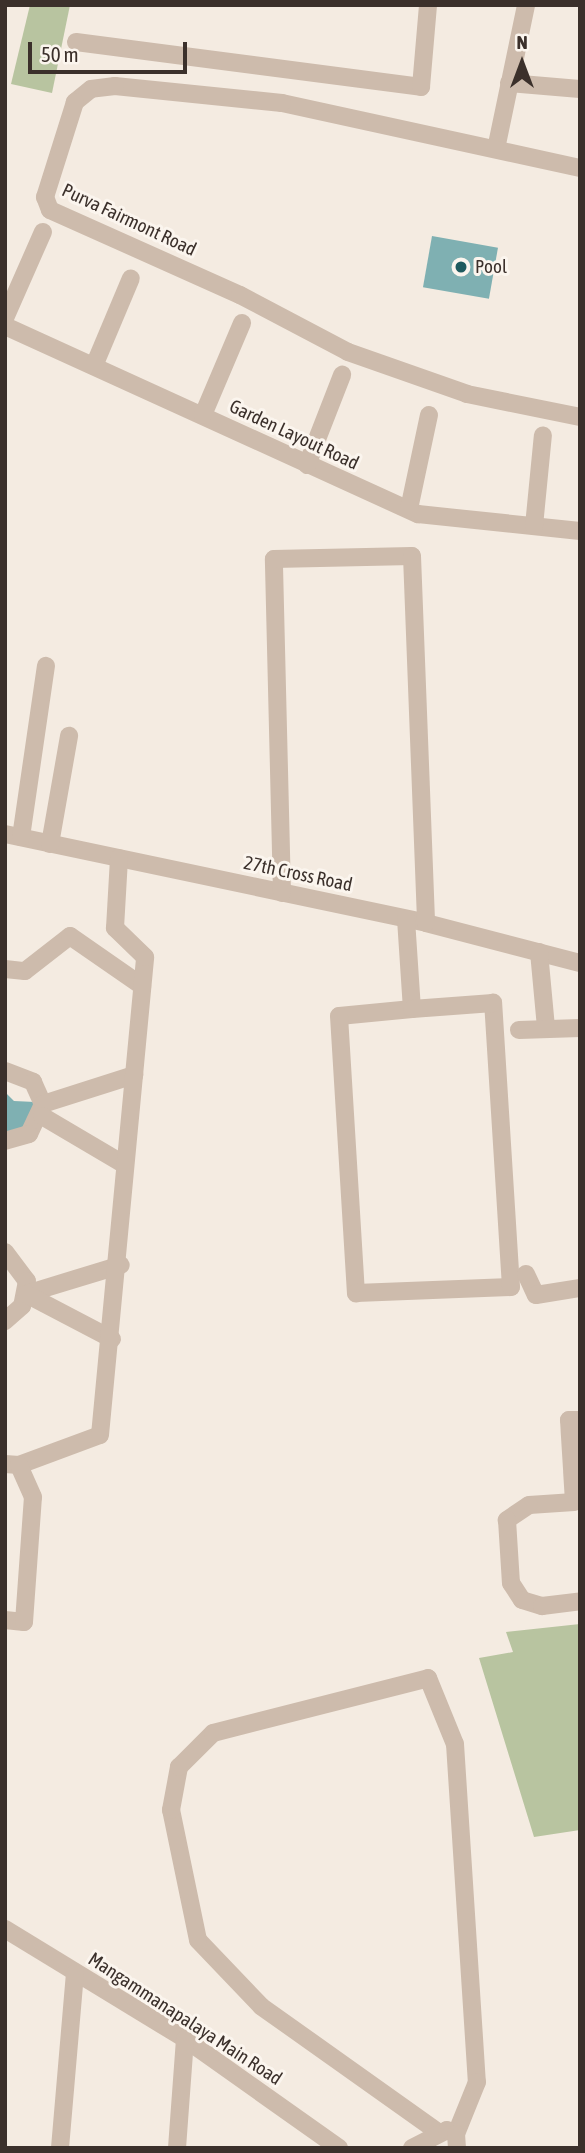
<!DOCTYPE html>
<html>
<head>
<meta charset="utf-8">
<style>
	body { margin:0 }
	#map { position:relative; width:585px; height:2153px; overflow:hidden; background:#f4ebe1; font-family:"Asap Condensed",sans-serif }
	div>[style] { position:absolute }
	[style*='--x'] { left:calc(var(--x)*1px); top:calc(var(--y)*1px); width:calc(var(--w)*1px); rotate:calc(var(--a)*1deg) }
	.green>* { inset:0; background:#b8c4a0 }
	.water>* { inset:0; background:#7fb0b2; transform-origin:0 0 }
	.minor>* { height:18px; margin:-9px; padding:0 9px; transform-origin:9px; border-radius:9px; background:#cdbbac }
	.dots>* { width:19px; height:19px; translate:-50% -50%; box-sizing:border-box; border:4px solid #fbf5ee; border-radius:50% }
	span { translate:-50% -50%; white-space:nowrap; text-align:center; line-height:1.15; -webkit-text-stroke:6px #fbf5ee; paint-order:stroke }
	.street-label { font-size:19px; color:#3b302b }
	.poi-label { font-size:19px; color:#3b302b }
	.left { translate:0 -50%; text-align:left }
	.frame { position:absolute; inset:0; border:7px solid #3b302b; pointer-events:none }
	.north { position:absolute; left:487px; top:28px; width:70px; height:70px; -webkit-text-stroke:5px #fbf5ee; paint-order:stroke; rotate:0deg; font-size:19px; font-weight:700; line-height:28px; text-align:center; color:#3b302b }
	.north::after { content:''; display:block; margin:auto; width:24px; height:32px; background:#3b302b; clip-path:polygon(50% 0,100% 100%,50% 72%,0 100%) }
	.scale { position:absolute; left:28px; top:42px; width:159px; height:32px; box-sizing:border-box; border:4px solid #3b302b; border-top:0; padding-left:9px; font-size:21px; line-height:24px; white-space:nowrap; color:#3b302b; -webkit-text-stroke:5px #fbf5ee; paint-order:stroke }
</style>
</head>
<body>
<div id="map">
	<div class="green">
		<i style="clip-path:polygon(30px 5px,70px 5px,52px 93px,11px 84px)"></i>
		<i style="clip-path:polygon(580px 1624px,580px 1830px,534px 1837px,479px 1658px,513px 1652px,506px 1632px)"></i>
	</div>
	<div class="water">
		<i style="left:432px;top:236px;width:67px;height:52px;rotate:10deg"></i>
		<i style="clip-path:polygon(5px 1092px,14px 1101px,35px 1102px,22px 1129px,5px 1139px)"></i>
	</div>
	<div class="minor">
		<i style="--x:76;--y:42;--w:348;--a:7.4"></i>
		<i style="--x:421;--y:87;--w:82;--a:-85.1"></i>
		<i style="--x:509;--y:83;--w:71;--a:4.8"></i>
		<i style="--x:496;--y:149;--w:147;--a:-78.2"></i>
		<i style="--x:580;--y:168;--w:305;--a:-167.7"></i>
		<i style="--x:282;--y:103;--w:168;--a:-174.2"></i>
		<i style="--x:115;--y:86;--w:24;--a:173"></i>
		<i style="--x:91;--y:89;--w:21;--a:141"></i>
		<i style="--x:75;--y:102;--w:100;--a:107.5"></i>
		<i style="--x:45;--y:197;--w:14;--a:69"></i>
		<i style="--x:50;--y:210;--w:208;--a:24.1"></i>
		<i style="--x:240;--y:295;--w:122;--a:27.8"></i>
		<i style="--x:348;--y:352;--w:126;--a:19.4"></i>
		<i style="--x:467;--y:394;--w:115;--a:11.5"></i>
		<i style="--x:5;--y:318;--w:94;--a:-66.2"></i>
		<i style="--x:5;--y:326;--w:454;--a:24.5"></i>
		<i style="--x:418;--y:514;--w:163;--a:6"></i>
		<i style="--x:94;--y:366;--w:95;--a:-67.2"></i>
		<i style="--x:203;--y:415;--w:100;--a:-67"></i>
		<i style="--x:307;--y:465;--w:97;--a:-68.7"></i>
		<i style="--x:409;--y:509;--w:96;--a:-78"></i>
		<i style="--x:534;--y:526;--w:91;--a:-84.4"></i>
		<i style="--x:5;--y:834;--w:430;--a:11.9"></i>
		<i style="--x:426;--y:923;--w:159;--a:14.6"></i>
		<i style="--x:21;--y:837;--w:173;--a:-81.7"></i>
		<i style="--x:50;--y:844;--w:110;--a:-80"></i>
		<i style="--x:282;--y:893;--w:334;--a:-91.4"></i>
		<i style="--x:274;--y:559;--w:138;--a:-1.2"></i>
		<i style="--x:412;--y:556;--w:367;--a:87.8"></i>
		<i style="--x:406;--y:919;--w:90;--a:86.2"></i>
		<i style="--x:412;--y:1009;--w:73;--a:174.5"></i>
		<i style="--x:339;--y:1016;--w:278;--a:86.5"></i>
		<i style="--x:356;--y:1293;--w:155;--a:-2.2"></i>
		<i style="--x:511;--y:1287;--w:285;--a:-93.6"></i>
		<i style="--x:493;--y:1003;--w:81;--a:175.8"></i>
		<i style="--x:539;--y:952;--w:75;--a:84.7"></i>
		<i style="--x:5;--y:969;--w:20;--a:6"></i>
		<i style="--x:25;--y:971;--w:57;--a:-37.9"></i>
		<i style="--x:70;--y:936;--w:88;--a:34.8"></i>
		<i style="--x:519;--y:1030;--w:61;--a:-1.9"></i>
		<i style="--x:5;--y:1071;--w:30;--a:21"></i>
		<i style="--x:33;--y:1082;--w:24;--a:66"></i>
		<i style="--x:43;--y:1104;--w:33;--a:115"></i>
		<i style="--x:29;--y:1134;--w:25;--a:164"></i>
		<i style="--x:43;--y:1104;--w:96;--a:-17.7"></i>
		<i style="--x:42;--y:1116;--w:96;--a:30.6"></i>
		<i style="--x:5;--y:1252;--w:36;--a:53"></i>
		<i style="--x:27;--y:1281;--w:25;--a:101"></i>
		<i style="--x:22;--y:1306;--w:23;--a:139"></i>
		<i style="--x:526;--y:1274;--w:23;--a:65"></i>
		<i style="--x:536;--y:1295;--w:45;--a:-9"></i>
		<i style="--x:26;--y:1294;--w:99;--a:-17"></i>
		<i style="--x:26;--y:1294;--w:97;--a:27.6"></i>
		<i style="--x:580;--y:1420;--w:11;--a:180"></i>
		<i style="--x:569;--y:1420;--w:82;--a:86.5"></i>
		<i style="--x:574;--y:1502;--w:45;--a:176.2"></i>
		<i style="--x:529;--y:1505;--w:27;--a:146"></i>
		<i style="--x:507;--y:1520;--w:63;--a:86.4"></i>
		<i style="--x:511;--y:1583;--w:20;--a:57"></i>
		<i style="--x:522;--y:1600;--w:21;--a:17"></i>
		<i style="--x:542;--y:1606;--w:38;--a:-7"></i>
		<i style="--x:5;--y:1464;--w:14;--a:4"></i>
		<i style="--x:19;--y:1465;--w:86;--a:-20.3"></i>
		<i style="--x:100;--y:1435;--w:480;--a:-84.6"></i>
		<i style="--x:145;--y:957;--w:42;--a:-136"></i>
		<i style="--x:115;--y:928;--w:70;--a:-86.7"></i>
		<i style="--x:5;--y:1620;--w:19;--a:6"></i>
		<i style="--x:24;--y:1622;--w:125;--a:-85.9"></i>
		<i style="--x:33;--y:1497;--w:35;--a:-114"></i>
		<i style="--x:5;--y:1929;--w:211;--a:31.4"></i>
		<i style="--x:185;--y:2039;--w:189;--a:35.3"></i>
		<i style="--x:438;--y:2132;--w:217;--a:-144.6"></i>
		<i style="--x:261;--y:2006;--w:91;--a:-133.7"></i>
		<i style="--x:198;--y:1940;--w:133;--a:-101.7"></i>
		<i style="--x:171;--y:1810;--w:44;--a:-79.5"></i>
		<i style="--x:179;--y:1767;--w:48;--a:-45"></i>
		<i style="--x:213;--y:1733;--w:222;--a:-14.3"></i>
		<i style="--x:428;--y:1678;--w:71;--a:67.8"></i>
		<i style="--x:455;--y:1744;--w:339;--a:86.3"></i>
		<i style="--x:477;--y:2082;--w:56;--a:112"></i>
		<i style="--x:60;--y:2148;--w:175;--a:-85.1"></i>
		<i style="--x:177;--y:2148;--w:109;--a:-85.8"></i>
		<i style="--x:412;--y:2148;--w:39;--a:-27"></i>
		<i style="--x:447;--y:2130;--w:10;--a:24"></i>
		<i style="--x:456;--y:2134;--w:14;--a:86"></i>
	</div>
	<div class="dots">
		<i style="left:461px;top:267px;background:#1f5a5e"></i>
	</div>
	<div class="street-label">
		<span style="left:129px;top:220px;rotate:25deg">Purva Fairmont Road</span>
		<span style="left:294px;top:435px;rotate:25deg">Garden Layout Road</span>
		<span style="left:298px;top:874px;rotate:12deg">27th Cross Road</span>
		<span style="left:185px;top:2019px;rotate:33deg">Mangammanapalaya Main Road</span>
	</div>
	<div class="poi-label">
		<span class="left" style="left:475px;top:267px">Pool</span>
	</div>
	<div class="frame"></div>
	<div class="north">N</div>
	<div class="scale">50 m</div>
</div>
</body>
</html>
